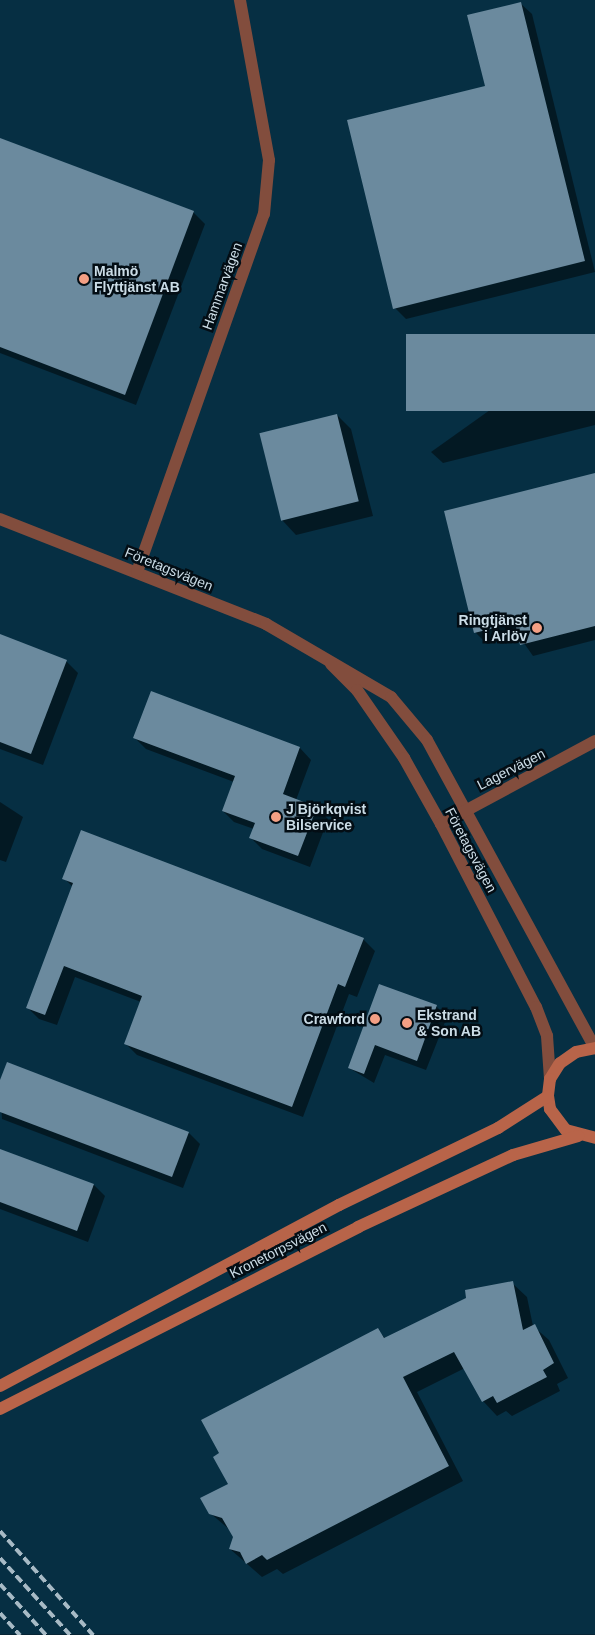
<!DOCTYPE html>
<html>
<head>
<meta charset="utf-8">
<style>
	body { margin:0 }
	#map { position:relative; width:595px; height:1635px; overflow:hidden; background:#072535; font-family:Helvetica,sans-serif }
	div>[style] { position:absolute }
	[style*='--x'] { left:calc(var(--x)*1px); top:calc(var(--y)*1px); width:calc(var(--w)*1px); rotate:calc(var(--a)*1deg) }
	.built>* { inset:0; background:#062f43; transform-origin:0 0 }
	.shadow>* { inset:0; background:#0007 }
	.building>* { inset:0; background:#6b8a9e; transform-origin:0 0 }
	.street>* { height:12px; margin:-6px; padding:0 6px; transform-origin:6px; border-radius:6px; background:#824d3d }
	.secondary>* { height:12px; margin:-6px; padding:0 6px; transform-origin:6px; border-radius:6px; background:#b86449 }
	.rail>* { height:4px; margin-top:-2px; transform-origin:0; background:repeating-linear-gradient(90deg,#a7bac5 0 8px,transparent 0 12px) }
	.dots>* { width:14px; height:14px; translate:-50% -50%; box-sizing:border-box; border:2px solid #030d14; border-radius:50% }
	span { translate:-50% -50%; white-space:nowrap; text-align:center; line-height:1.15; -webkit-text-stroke:5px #030d14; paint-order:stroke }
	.poi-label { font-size:14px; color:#cbdce6; font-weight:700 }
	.left { translate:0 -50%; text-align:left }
	.right { translate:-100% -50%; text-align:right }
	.street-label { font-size:14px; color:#cbdce6 }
</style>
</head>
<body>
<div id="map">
	<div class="built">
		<i style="left:0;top:0;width:595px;height:1634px"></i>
	</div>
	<div class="shadow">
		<i style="clip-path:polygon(520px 3px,532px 14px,595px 272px,406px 319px,395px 308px)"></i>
		<i style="clip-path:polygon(0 139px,193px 212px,205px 224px,136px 405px,0 353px)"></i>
		<i style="clip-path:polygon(595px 335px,595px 425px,443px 463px,431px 452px)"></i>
		<i style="clip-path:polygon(337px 415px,351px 429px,373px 516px,296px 535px,282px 520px)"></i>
		<i style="clip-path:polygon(595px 475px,595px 640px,533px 656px,519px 636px,487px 644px,476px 633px,445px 512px)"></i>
		<i style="clip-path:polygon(0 636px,66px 661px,78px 673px,43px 765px,0 749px)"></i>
		<i style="clip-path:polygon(135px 738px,300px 748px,311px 760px,296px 800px,316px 808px,328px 819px,310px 867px,262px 849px,250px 837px,254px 829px,234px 822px,223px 811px,234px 782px,146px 749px)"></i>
		<i style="clip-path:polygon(0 802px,23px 817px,6px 862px,0 860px)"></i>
		<i style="clip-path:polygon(64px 878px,363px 939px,375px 951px,357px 997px,349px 994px,303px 1117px,137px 1055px,126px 1044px,141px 1002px,75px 977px,57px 1025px,39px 1019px,27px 1007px,73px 887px)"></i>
		<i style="clip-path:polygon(380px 986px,437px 1007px,447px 1017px,426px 1070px,385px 1055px,374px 1083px,349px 1068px)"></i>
		<i style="clip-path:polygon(0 1084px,189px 1133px,200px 1144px,183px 1188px,2px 1119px)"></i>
		<i style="clip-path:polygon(0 1150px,94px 1185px,105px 1196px,88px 1242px,0 1209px)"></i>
		<i style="clip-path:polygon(512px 1283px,527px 1297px,533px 1326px,549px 1340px,568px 1378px,557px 1384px,560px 1391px,512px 1416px,506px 1411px,497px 1416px,483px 1401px,465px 1368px,417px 1392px,463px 1481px,283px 1574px,277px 1569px,262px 1577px,230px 1549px,234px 1537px,230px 1530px,210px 1513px,230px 1484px,377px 1330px,386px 1339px)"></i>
	</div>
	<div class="building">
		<i style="clip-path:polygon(521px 2px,585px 261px,393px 309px,347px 120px,485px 86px,467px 15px)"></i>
		<i style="clip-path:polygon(0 138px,194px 211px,125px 395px,0 347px)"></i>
		<i style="left:595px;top:334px;width:77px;height:189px;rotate:90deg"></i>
		<i style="left:337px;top:414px;width:90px;height:80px;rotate:76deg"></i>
		<i style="clip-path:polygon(595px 473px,595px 626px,520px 645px,515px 623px,474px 633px,444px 511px)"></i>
		<i style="clip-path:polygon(0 634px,67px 660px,31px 754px,0 742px)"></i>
		<i style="clip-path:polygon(151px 691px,300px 747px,283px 794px,317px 807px,298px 856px,249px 838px,255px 823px,222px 811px,235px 776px,133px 738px)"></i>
		<i style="clip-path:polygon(81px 830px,364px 938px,345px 987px,338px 984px,292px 1107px,124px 1044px,142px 996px,64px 966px,45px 1015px,26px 1008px,73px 883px,62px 879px)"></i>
		<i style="clip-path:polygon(379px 984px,437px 1005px,417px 1061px,375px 1045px,364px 1074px,348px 1068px)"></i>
		<i style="clip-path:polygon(7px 1062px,189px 1132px,172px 1177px,0 1112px,0 1080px)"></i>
		<i style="clip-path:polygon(0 1149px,94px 1184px,77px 1231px,0 1202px)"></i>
		<i style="clip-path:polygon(513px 1281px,523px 1330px,535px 1324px,554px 1363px,543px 1370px,547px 1377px,497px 1403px,493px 1396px,482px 1402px,454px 1352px,403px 1377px,449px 1466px,267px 1560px,262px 1555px,246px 1564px,240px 1552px,229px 1549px,233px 1537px,222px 1518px,209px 1514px,200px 1498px,228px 1484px,213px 1457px,219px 1453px,201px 1420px,378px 1328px,384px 1338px,466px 1298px,465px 1290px)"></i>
	</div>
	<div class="street">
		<i style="--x:0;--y:519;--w:286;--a:21.5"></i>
		<i style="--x:266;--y:624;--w:145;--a:30.3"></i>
		<i style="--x:391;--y:697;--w:56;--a:50.1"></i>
		<i style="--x:427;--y:740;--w:351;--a:61.4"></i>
		<i style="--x:137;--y:572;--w:380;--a:-70.5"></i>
		<i style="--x:264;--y:214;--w:54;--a:-84.7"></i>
		<i style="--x:269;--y:160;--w:163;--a:-100.3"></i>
		<i style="--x:331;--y:664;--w:37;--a:45"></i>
		<i style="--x:357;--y:690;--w:83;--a:55.3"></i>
		<i style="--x:404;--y:758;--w:76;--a:60.7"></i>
		<i style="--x:441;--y:824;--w:206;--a:62.6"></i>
		<i style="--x:536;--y:1007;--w:31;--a:69"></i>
		<i style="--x:547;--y:1036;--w:43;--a:86"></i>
		<i style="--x:441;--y:824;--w:175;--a:-28.3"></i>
	</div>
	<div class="secondary">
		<i style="--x:595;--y:1048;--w:19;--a:168"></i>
		<i style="--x:576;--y:1052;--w:19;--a:145"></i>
		<i style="--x:560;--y:1063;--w:19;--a:122"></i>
		<i style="--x:550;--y:1079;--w:17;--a:97"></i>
		<i style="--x:548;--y:1096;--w:13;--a:81"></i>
		<i style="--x:550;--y:1109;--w:26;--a:53"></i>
		<i style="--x:566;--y:1130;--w:30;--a:15"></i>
		<i style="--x:0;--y:1386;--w:384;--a:-28.1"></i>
		<i style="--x:339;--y:1205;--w:177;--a:-25.8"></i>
		<i style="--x:498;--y:1128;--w:59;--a:-32.6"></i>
		<i style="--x:0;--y:1409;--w:402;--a:-26.9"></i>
		<i style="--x:358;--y:1227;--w:171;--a:-24.9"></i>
		<i style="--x:513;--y:1155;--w:68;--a:-16.3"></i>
	</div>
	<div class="rail">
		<i style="--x:0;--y:1531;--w:140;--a:48.2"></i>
		<i style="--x:0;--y:1558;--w:104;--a:47.7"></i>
		<i style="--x:0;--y:1584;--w:69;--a:48"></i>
		<i style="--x:0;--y:1613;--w:30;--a:48"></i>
	</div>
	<div class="dots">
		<i style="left:84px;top:279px;background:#f39f84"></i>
		<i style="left:537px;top:628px;background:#f39f84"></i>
		<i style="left:276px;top:817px;background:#f39f84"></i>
		<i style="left:375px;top:1019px;background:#f39f84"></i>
		<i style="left:407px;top:1023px;background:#f39f84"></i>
	</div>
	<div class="poi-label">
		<span class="left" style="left:94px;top:279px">Malmö<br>Flyttjänst AB</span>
		<span class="right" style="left:527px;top:628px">Ringtjänst<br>i Arlöv</span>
		<span class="left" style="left:286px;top:817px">J Björkqvist<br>Bilservice</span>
		<span class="left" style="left:417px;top:1023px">Ekstrand<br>&amp; Son AB</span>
		<span class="right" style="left:365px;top:1019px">Crawford</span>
	</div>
	<div class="street-label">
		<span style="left:222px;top:286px;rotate:-70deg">Hammarvägen</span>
		<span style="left:169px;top:569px;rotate:22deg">Företagsvägen</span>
		<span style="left:511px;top:769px;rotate:-27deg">Lagervägen</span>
		<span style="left:471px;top:850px;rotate:62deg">Företagsvägen</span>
		<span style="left:278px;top:1250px;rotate:-27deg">Kronetorpsvägen</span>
	</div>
</div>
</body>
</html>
